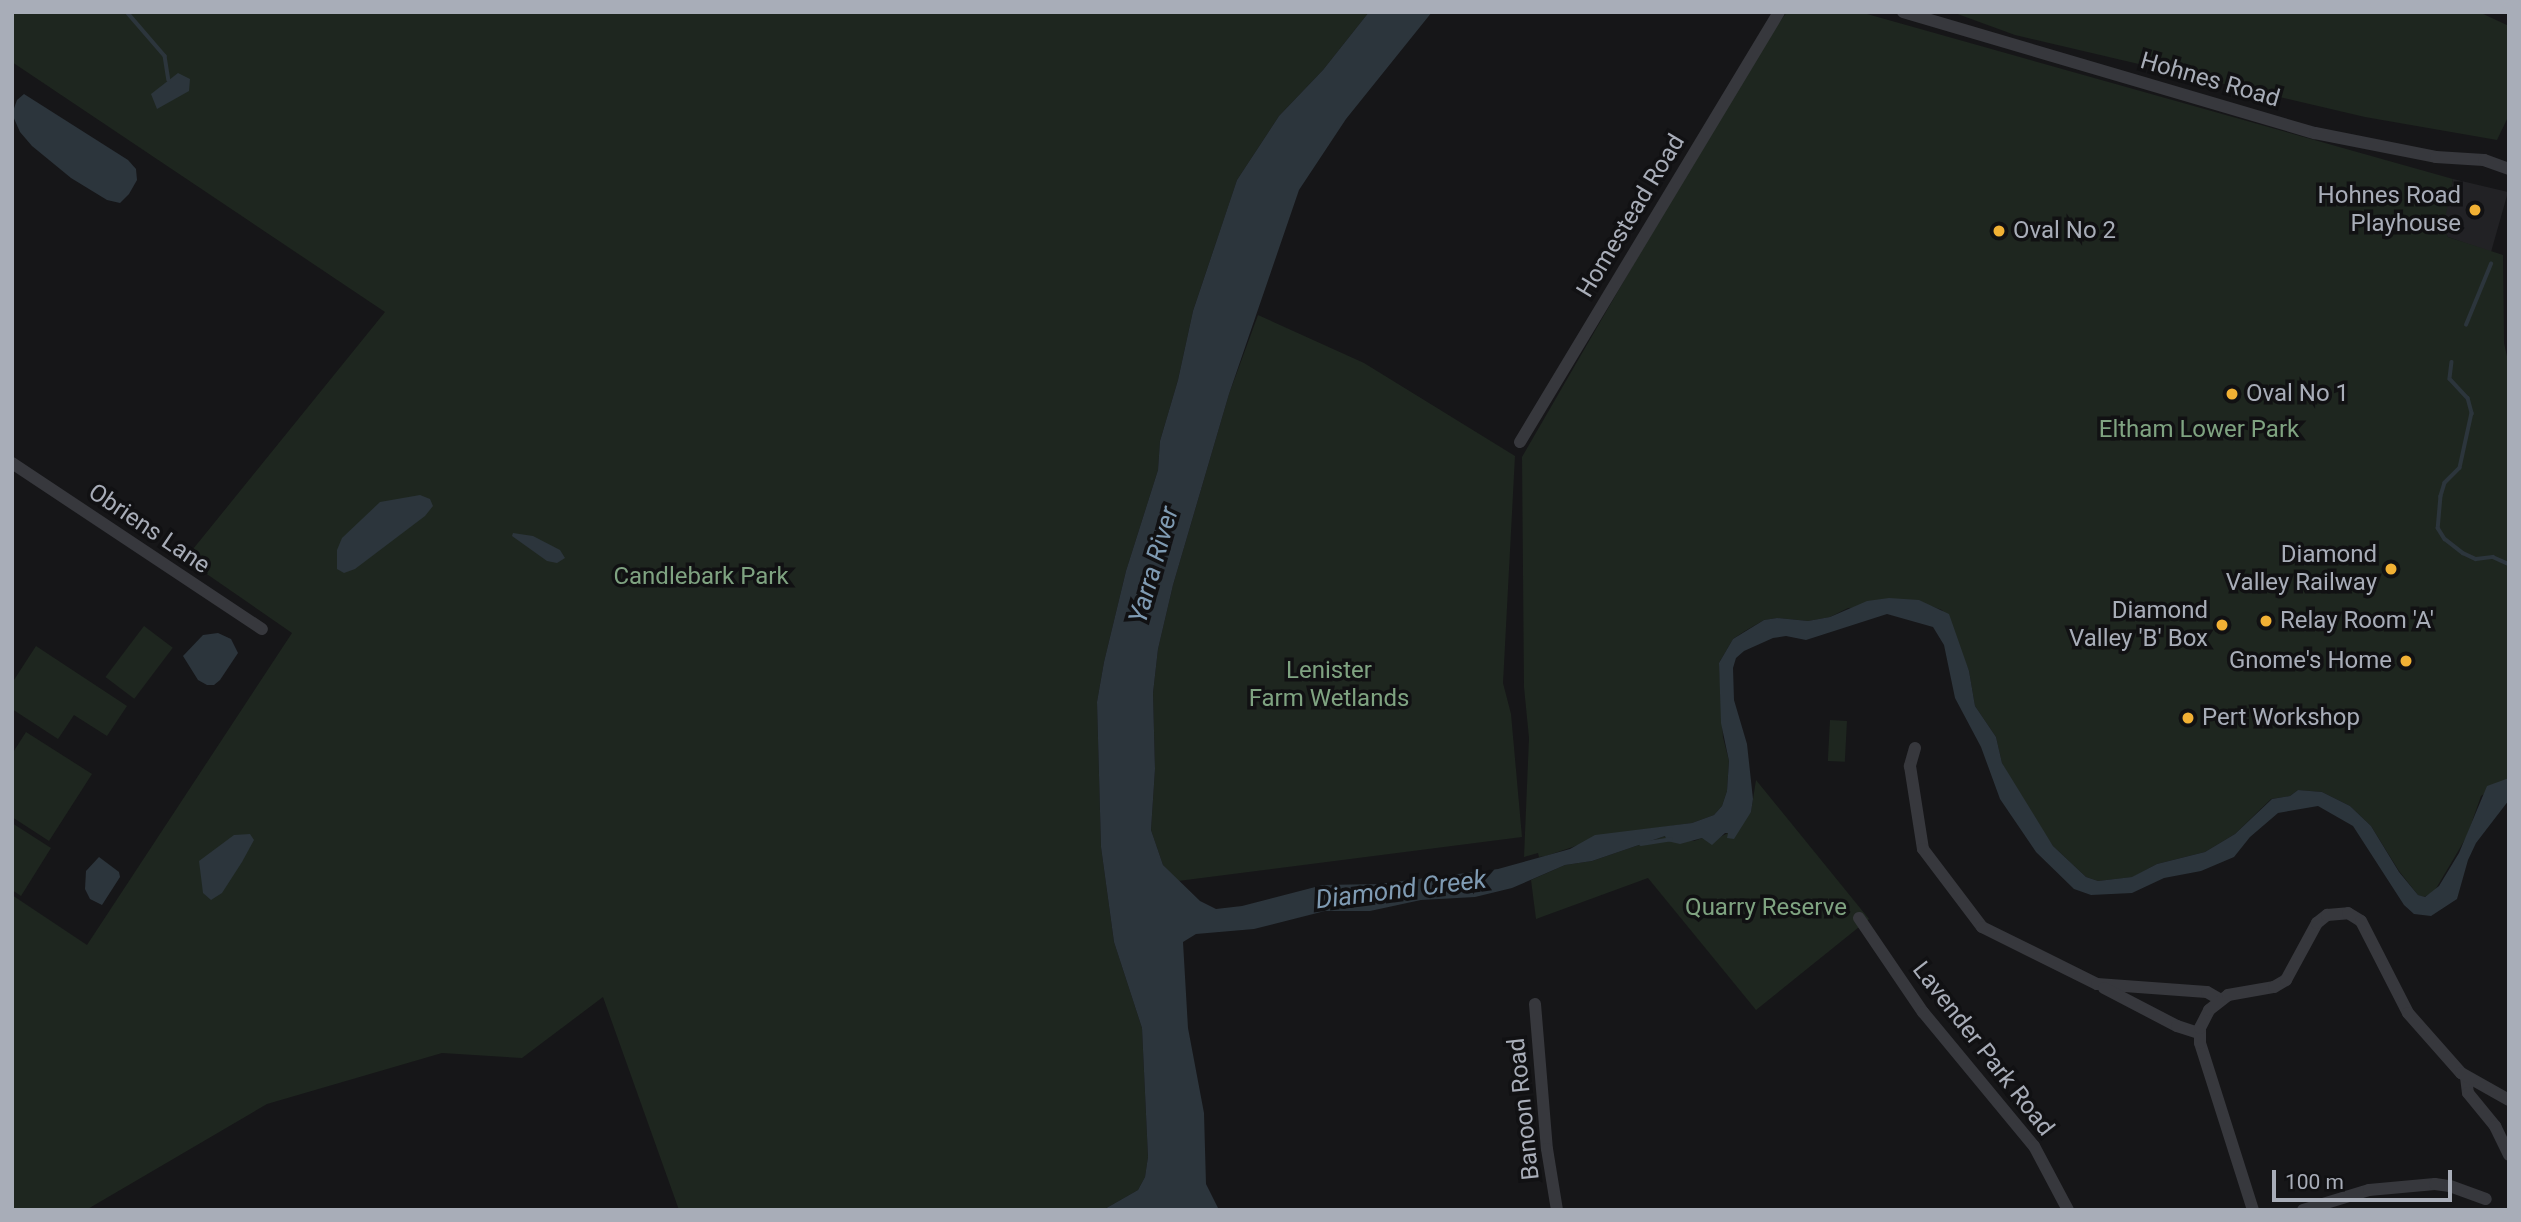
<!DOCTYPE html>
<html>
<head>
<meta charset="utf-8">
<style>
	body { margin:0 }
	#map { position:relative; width:2521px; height:1222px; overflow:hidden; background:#161618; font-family:Roboto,sans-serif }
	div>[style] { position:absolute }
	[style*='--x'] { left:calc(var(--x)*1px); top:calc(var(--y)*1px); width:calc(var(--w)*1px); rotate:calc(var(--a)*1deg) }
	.built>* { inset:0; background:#222225 }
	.green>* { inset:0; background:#1e261f; transform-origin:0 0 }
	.water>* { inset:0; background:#2c353c }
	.stream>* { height:3.5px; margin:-1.75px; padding:0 1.75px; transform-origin:1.75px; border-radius:1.75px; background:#2c353c }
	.minor>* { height:12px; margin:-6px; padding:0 6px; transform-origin:6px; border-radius:6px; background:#37383d }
	.dots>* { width:19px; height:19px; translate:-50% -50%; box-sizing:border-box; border:4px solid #111113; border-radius:50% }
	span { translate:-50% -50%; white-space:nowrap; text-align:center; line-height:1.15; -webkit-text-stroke:7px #111113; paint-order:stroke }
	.street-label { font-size:24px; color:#a8adb8 }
	.poi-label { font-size:24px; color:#a8adb8 }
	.right { translate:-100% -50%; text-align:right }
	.left { translate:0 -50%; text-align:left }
	.park-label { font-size:24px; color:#7fa381 }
	.water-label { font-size:26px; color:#7f9bb3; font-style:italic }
	.frame { position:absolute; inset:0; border:14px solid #a8adb8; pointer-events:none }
	.scale { position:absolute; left:2272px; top:1170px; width:180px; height:32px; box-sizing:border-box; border:4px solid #a8adb8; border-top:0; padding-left:9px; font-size:21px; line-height:24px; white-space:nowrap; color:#a8adb8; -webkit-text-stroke:5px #111113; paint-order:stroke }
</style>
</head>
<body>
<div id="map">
	<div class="built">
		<i style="clip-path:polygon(2453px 179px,2508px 192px,2491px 252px,2448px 237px,2442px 228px)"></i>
	</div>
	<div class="green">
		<i style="clip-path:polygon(12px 12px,1369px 12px,1323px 70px,1279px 116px,1237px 180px,1193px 311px,1178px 380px,1160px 441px,1158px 470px,1126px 571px,1104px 662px,1097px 702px,1101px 847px,1114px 942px,1142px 1028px,1148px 1157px,1145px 1177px,1138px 1190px,1103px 1210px,679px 1210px,603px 997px,522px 1058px,442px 1053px,267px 1104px,86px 1210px,12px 1210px,12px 895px,87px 945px,292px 633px,185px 559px,385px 312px,12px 62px)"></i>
		<i style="clip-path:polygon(1787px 12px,1860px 12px,2453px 179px,2443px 228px,2448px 237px,2503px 255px,2504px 343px,2509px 365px,2509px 778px,2481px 796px,2467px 836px,2434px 892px,2424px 897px,2418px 895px,2399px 871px,2371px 826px,2350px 806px,2322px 792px,2298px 790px,2290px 796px,2271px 799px,2235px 834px,2205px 852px,2157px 864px,2133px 877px,2098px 881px,2086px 877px,2053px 846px,2018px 793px,2002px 763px,1996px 737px,1975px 706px,1969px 671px,1942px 610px,1931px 606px,1848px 608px,1830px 617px,1808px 621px,1777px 618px,1764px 620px,1745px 631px,1733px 639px,1719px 663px,1723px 737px,1729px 761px,1727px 791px,1722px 806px,1714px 815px,1692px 823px,1608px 835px,1546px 856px,1539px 857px,1538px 853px,1524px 857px,1529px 738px,1524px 687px,1522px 457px,1754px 56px)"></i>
		<i style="clip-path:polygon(1952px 12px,2479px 12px,2509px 26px,2509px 115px,2497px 140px,2365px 117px,2015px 35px)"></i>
		<i style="clip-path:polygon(1258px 315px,1364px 363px,1515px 456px,1503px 683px,1511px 714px,1522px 837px,1178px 881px,1163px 865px,1151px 830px,1155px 769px,1153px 693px,1158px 649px,1173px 585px,1229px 394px)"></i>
		<i style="left:144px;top:626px;width:36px;height:64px;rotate:37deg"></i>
		<i style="clip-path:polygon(36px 646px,127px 706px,107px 736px,74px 715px,58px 739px,12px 709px,12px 683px)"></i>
		<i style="left:1830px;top:720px;width:17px;height:41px;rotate:3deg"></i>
		<i style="clip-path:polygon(26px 732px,92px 774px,49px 841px,12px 817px,12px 754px)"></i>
		<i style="clip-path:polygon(1756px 780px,1869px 919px,1756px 1010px,1648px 878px,1536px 919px,1531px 880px,1565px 865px,1592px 861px,1665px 836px,1694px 841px,1702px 838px,1716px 839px,1728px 833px,1751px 812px)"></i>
		<i style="clip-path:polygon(12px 823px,51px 848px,21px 896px,12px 890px)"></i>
	</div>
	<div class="water">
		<i style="clip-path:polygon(1369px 12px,1432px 12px,1346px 119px,1299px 190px,1229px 394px,1173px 585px,1158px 649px,1153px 693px,1155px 769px,1151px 830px,1163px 865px,1200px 901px,1216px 909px,1242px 906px,1323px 885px,1378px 884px,1498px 869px,1570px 849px,1595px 835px,1692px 823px,1714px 815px,1722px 806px,1727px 791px,1729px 761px,1721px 723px,1719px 663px,1733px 639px,1764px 620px,1777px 618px,1808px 621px,1830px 617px,1867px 601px,1889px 598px,1919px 600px,1949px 614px,1969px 671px,1975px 706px,1996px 737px,2002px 763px,2053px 846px,2086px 877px,2098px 881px,2132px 877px,2157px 864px,2205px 852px,2235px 834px,2272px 799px,2290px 796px,2298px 790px,2322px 792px,2350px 806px,2371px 826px,2399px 872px,2418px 895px,2425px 897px,2439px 886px,2459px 853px,2487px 786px,2509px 778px,2509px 800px,2476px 843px,2468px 860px,2457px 899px,2431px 916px,2414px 914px,2404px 905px,2353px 826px,2318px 806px,2278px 813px,2250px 837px,2234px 857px,2201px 871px,2164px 878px,2132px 893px,2091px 895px,2074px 889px,2036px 852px,2000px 799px,1981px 747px,1955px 698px,1944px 645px,1933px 627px,1887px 614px,1806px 640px,1786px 636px,1773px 638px,1744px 651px,1736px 658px,1733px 668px,1734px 700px,1747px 744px,1753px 799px,1751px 812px,1734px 839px,1727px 838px,1728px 833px,1725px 833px,1712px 845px,1702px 838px,1680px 844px,1667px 841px,1665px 836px,1592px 861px,1565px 865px,1512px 888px,1475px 897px,1421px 900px,1370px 911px,1325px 911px,1254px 929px,1196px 934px,1183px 942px,1188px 1028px,1204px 1113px,1206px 1184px,1219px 1210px,1103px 1210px,1138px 1190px,1145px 1177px,1148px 1157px,1142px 1028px,1114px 942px,1101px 847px,1097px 702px,1104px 662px,1126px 571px,1158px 470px,1160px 441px,1178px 380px,1193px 311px,1237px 180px,1279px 116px,1323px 70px)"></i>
		<i style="clip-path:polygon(178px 73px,190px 79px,189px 91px,157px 109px,151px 94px)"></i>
		<i style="clip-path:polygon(24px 94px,128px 160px,136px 169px,137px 180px,129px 194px,120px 203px,107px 200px,71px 178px,32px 146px,20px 132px,12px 114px,17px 100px)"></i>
		<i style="clip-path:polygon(420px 495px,430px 499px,433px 506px,425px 516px,355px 569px,344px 573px,337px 569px,337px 550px,342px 538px,380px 502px)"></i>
		<i style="clip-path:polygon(513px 533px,533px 536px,560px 550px,565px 558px,557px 563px,547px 561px,512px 536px)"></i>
		<i style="clip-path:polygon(218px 633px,231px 639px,238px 653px,220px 680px,214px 685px,207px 685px,198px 680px,183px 656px,203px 635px)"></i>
		<i style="clip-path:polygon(250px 834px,254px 840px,242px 862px,222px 893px,211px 900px,203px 893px,199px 861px,234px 835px)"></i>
		<i style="clip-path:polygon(99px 857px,119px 872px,120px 877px,102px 905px,90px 899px,85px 889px,86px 871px)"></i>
	</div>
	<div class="stream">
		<i style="--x:127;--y:12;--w:58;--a:49.2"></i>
		<i style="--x:165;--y:56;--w:24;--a:81"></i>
		<i style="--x:2466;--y:325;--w:66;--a:-67.7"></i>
		<i style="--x:2452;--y:362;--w:17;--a:97"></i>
		<i style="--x:2450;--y:379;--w:26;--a:47"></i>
		<i style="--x:2468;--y:398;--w:16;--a:75"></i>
		<i style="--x:2472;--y:413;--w:56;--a:102.3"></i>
		<i style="--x:2460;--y:468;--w:21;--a:135"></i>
		<i style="--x:2445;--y:483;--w:14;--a:107"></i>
		<i style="--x:2441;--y:496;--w:32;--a:95"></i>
		<i style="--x:2438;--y:528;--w:13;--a:58"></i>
		<i style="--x:2445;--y:539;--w:23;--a:38"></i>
		<i style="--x:2463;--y:553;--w:14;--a:25"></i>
		<i style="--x:2476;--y:559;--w:17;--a:-7"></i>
		<i style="--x:2493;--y:557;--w:17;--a:24"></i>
		<i style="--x:1641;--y:844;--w:30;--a:-9"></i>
	</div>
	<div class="minor">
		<i style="--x:1903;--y:12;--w:429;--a:16.4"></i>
		<i style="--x:2315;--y:133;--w:123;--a:11.2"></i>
		<i style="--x:2436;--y:157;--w:48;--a:3.6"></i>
		<i style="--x:2484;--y:160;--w:27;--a:20"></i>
		<i style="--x:1520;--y:442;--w:502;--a:-58.94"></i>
		<i style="--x:12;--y:463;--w:300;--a:33.6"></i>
		<i style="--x:1915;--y:748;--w:19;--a:106"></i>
		<i style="--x:1910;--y:766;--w:84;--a:81.1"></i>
		<i style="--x:1923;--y:849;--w:98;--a:52.9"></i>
		<i style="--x:1982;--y:927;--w:128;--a:26.4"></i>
		<i style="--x:2097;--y:984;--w:110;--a:4.2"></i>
		<i style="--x:2207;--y:992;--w:16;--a:30"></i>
		<i style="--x:1859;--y:918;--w:114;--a:55.8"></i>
		<i style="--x:1923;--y:1012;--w:174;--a:50.4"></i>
		<i style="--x:2034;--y:1146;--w:72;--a:62"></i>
		<i style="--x:2104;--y:988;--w:82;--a:27.5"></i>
		<i style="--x:2177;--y:1026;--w:23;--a:18"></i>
		<i style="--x:1535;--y:1004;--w:145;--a:85.3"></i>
		<i style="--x:1547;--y:1149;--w:62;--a:80.7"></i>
		<i style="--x:2466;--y:1077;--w:16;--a:83"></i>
		<i style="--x:2468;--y:1093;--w:43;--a:50.7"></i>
		<i style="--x:2495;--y:1126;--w:32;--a:64"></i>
		<i style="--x:2253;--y:1210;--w:175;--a:-107.6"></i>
		<i style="--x:2200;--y:1043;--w:15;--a:-90"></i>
		<i style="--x:2200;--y:1028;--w:20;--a:-63"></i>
		<i style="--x:2209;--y:1010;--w:24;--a:-38"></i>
		<i style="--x:2228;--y:995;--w:47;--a:-9.9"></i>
		<i style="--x:2274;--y:987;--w:14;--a:-30"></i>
		<i style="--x:2286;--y:980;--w:65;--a:-61.5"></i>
		<i style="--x:2317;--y:923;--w:13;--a:-39"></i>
		<i style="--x:2327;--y:915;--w:21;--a:-5"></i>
		<i style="--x:2348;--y:913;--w:15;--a:32"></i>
		<i style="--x:2361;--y:921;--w:103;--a:62.9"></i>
		<i style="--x:2408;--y:1013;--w:80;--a:48.5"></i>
		<i style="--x:2461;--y:1073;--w:55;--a:29.4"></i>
		<i style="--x:2303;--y:1210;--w:69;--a:-16.9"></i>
		<i style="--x:2369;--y:1190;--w:66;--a:-5.2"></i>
		<i style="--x:2435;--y:1184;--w:15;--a:8"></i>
		<i style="--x:2450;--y:1186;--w:38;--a:20"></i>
	</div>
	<div class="dots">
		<i style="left:2475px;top:210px;background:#f2b134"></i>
		<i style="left:1999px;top:231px;background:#f2b134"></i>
		<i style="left:2232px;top:394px;background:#f2b134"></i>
		<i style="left:2391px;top:569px;background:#f2b134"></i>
		<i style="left:2266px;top:621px;background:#f2b134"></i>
		<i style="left:2222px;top:625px;background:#f2b134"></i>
		<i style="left:2406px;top:661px;background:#f2b134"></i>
		<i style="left:2188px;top:718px;background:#f2b134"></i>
	</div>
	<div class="street-label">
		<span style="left:2210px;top:80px;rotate:16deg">Hohnes Road</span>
		<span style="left:1631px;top:216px;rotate:-59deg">Homestead Road</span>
		<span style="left:149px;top:529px;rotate:34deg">Obriens Lane</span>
		<span style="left:1983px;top:1049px;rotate:52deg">Lavender Park Road</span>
		<span style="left:1524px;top:1109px;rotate:-96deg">Banoon Road</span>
	</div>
	<div class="poi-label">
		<span class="right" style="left:2461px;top:210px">Hohnes Road<br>Playhouse</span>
		<span class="left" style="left:2013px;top:231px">Oval No 2</span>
		<span class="left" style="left:2246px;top:394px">Oval No 1</span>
		<span class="right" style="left:2377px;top:569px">Diamond<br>Valley Railway</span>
		<span class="right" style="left:2208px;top:625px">Diamond<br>Valley 'B' Box</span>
		<span class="left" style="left:2280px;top:621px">Relay Room 'A'</span>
		<span class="right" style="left:2392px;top:661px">Gnome's Home</span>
		<span class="left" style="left:2202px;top:718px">Pert Workshop</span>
	</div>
	<div class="park-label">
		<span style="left:2199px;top:430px">Eltham Lower Park</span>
		<span style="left:701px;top:577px">Candlebark Park</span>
		<span style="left:1329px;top:685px">Lenister<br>Farm Wetlands</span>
		<span style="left:1766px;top:908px">Quarry Reserve</span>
	</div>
	<div class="water-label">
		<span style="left:1154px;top:565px;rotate:-74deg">Yarra River</span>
		<span style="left:1401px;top:890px;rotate:-7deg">Diamond Creek</span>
	</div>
	<div class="frame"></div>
	<div class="scale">100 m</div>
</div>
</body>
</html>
